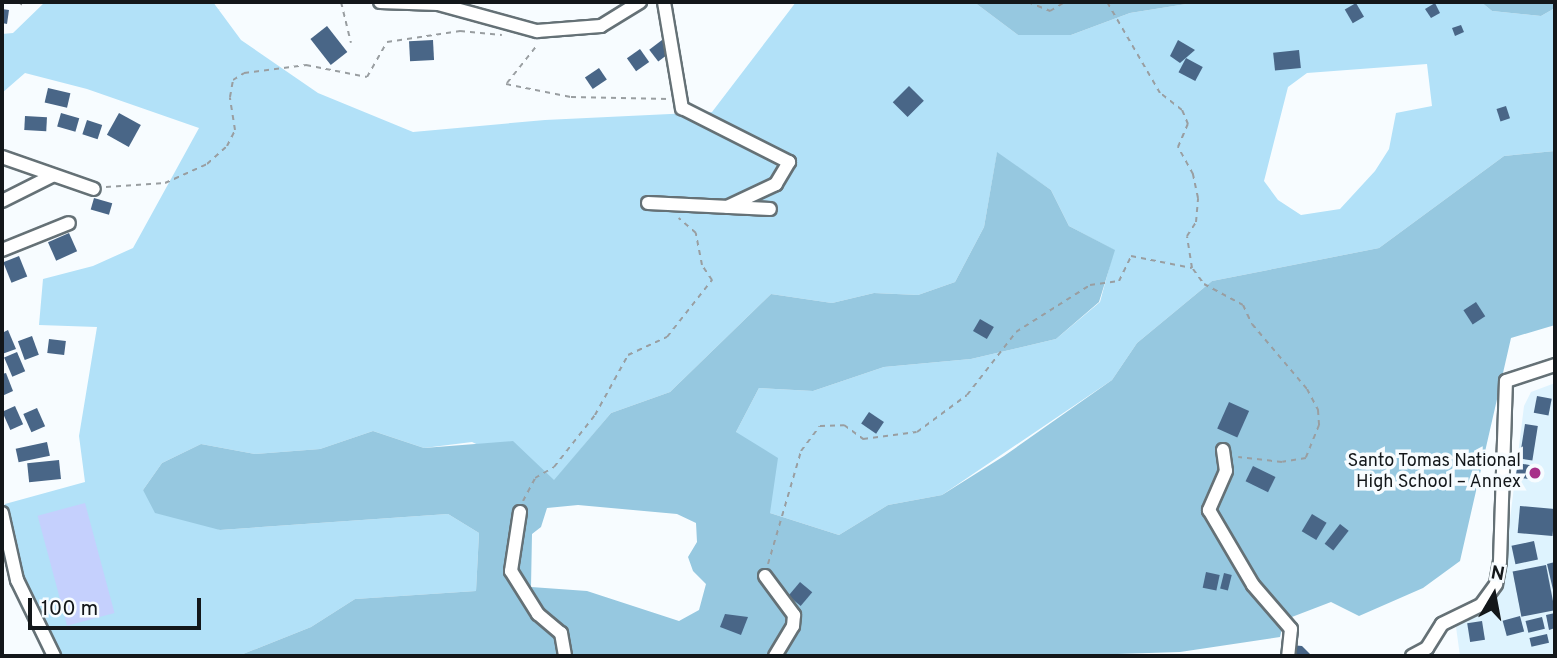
<!DOCTYPE html>
<html>
<head>
<meta charset="utf-8">
<style>
	body { margin:0 }
	#map { position:relative; width:1557px; height:658px; overflow:hidden; background:#f7fcff; font-family:Overpass,sans-serif }
	div>[style] { position:absolute }
	[style*='--x'] { left:calc(var(--x)*1px); top:calc(var(--y)*1px); width:calc(var(--w)*1px); rotate:calc(var(--a)*1deg) }
	.built>* { inset:0; background:#def3fe }
	.green>* { inset:0; background:#b2e1f8 }
	.forest>* { inset:0; background:#96c8e0 }
	.water>* { inset:0; background:#c5d0fd; transform-origin:0 0 }
	.building>* { inset:0; background:#496687; transform-origin:0 0 }
	.path>* { height:2px; margin-top:-1px; transform-origin:0; background:repeating-linear-gradient(90deg,#999ea1 0 5px,transparent 0 10px) }
	.roads { filter:drop-shadow(2px 0 #657176) drop-shadow(-2px 0 #657176) drop-shadow(0 2px #657176) drop-shadow(0 -2px #657176) }
	.minor>* { height:12px; margin:-6px; padding:0 6px; transform-origin:6px; border-radius:6px; background:#fff }
	.dots>* { width:19px; height:19px; translate:-50% -50%; box-sizing:border-box; border:4px solid #f7fcff; border-radius:50% }
	span { translate:-50% -50%; white-space:nowrap; text-align:center; line-height:1.15; -webkit-text-stroke:7px #f7fcff; paint-order:stroke }
	.poi-label { font-size:18px; color:#13171a }
	.right { translate:-100% -50%; text-align:right }
	.frame { position:absolute; inset:0; border:4px solid #13171a; pointer-events:none }
	.north { position:absolute; left:1459px; top:560px; width:70px; height:70px; -webkit-text-stroke:5px #f7fcff; paint-order:stroke; rotate:10deg; font-size:19px; font-weight:700; line-height:28px; text-align:center; color:#13171a }
	.north::after { content:''; display:block; margin:auto; width:24px; height:32px; background:#13171a; clip-path:polygon(50% 0,100% 100%,50% 72%,0 100%) }
	.scale { position:absolute; left:28px; top:598px; width:173px; height:32px; box-sizing:border-box; border:4px solid #13171a; border-top:0; padding-left:9px; font-size:21px; line-height:24px; white-space:nowrap; color:#13171a; -webkit-text-stroke:5px #f7fcff; paint-order:stroke }
</style>
</head>
<body>
<div id="map">
	<div class="built">
		<i style="clip-path:polygon(1555px 383px,1555px 656px,1460px 656px,1456px 627px,1490px 607px,1501px 592px,1524px 406px,1531px 392px)"></i>
	</div>
	<div class="green">
		<i style="clip-path:polygon(evenodd,45px 2px,213px 2px,241px 40px,318px 93px,413px 132px,545px 120px,712px 112px,796px 2px,974px 2px,1018px 35px,1071px 35px,1130px 13px,1199px 2px,1481px 2px,1492px 11px,1541px 16px,1555px 8px,1555px 151px,1504px 156px,1379px 248px,1212px 281px,1137px 343px,1112px 380px,942px 495px,888px 505px,839px 535px,770px 513px,736px 432px,759px 388px,813px 391px,884px 367px,971px 359px,1056px 339px,1100px 302px,1114px 250px,1069px 226px,1051px 190px,997px 153px,984px 227px,955px 282px,918px 295px,874px 293px,832px 303px,771px 294px,670px 392px,611px 413px,554px 481px,472px 442px,424px 448px,373px 431px,320px 449px,255px 454px,201px 444px,162px 463px,143px 490px,220px 530px,448px 514px,479px 533px,476px 591px,355px 599px,311px 627px,238px 656px,54px 656px,17px 580px,2px 512px,5px 504px,85px 482px,79px 436px,97px 327px,39px 325px,43px 279px,93px 266px,133px 248px,199px 128px,87px 89px,25px 73px,2px 93px,2px 34px,13px 33px,45px 2px,1427px 64px,1432px 106px,1396px 113px,1389px 149px,1375px 171px,1340px 209px,1301px 215px,1278px 200px,1264px 181px,1288px 87px,1307px 73px,1427px 64px)"></i>
	</div>
	<div class="forest">
		<i style="clip-path:polygon(974px 2px,1199px 2px,1130px 13px,1071px 35px,1018px 35px)"></i>
		<i style="clip-path:polygon(1481px 2px,1555px 2px,1555px 8px,1541px 16px,1492px 11px)"></i>
		<i style="clip-path:polygon(evenodd,1555px 151px,1555px 325px,1511px 338px,1460px 561px,1423px 588px,1359px 616px,1331px 602px,1284px 620px,1280px 637px,1180px 652px,1055px 656px,238px 656px,311px 627px,355px 599px,476px 591px,479px 533px,448px 514px,220px 530px,155px 513px,143px 490px,162px 463px,201px 444px,255px 454px,320px 449px,373px 431px,424px 448px,513px 441px,554px 480px,611px 413px,670px 392px,771px 294px,832px 303px,874px 293px,918px 295px,955px 282px,984px 227px,997px 152px,1051px 190px,1069px 226px,1115px 250px,1099px 302px,1056px 339px,971px 359px,884px 367px,813px 391px,759px 388px,736px 432px,778px 458px,770px 513px,839px 535px,888px 505px,942px 495px,1004px 456px,1112px 380px,1137px 343px,1212px 281px,1379px 248px,1504px 156px,1555px 151px,578px 505px,677px 514px,696px 523px,697px 542px,688px 557px,693px 571px,706px 584px,699px 610px,679px 621px,587px 591px,531px 587px,532px 534px,541px 527px,547px 508px,578px 505px)"></i>
	</div>
	<div class="water">
		<i style="left:85px;top:503px;width:114px;height:49px;rotate:75deg"></i>
	</div>
	<div class="building">
		<i style="left:1356px;top:3px;width:16px;height:13px;rotate:60deg"></i>
		<i style="clip-path:polygon(1435px 3px,1440px 13px,1431px 18px,1425px 9px)"></i>
		<i style="clip-path:polygon(2px 9px,9px 10px,7px 24px,2px 23px)"></i>
		<i style="clip-path:polygon(1461px 25px,1464px 32px,1455px 36px,1452px 28px)"></i>
		<i style="left:327px;top:26px;width:33px;height:21px;rotate:52deg"></i>
		<i style="left:433px;top:40px;width:20px;height:24px;rotate:87deg"></i>
		<i style="left:662px;top:40px;width:15px;height:16px;rotate:53deg"></i>
		<i style="clip-path:polygon(1178px 40px,1195px 50px,1180px 63px,1170px 56px)"></i>
		<i style="left:640px;top:49px;width:16px;height:16px;rotate:55deg"></i>
		<i style="left:1299px;top:50px;width:18px;height:26px;rotate:84deg"></i>
		<i style="left:1186px;top:58px;width:19px;height:16px;rotate:28deg"></i>
		<i style="left:599px;top:68px;width:14px;height:17px;rotate:56deg"></i>
		<i style="left:909px;top:86px;width:21px;height:23px;rotate:45deg"></i>
		<i style="left:48px;top:88px;width:23px;height:15px;rotate:13deg"></i>
		<i style="left:1506px;top:106px;width:13px;height:10px;rotate:72deg"></i>
		<i style="left:61px;top:113px;width:19px;height:14px;rotate:16deg"></i>
		<i style="left:119px;top:113px;width:25px;height:25px;rotate:29deg"></i>
		<i style="left:25px;top:116px;width:22px;height:14px;rotate:3deg"></i>
		<i style="left:87px;top:120px;width:16px;height:15px;rotate:18deg"></i>
		<i style="left:94px;top:198px;width:19px;height:12px;rotate:16deg"></i>
		<i style="left:69px;top:233px;width:20px;height:23px;rotate:66deg"></i>
		<i style="left:19px;top:256px;width:22px;height:17px;rotate:68deg"></i>
		<i style="left:1476px;top:302px;width:17px;height:15px;rotate:57deg"></i>
		<i style="left:980px;top:319px;width:16px;height:14px;rotate:30deg"></i>
		<i style="clip-path:polygon(8px 330px,16px 349px,2px 354px,2px 333px)"></i>
		<i style="left:32px;top:336px;width:20px;height:15px;rotate:70deg"></i>
		<i style="left:49px;top:339px;width:17px;height:14px;rotate:7deg"></i>
		<i style="left:17px;top:352px;width:21px;height:14px;rotate:67deg"></i>
		<i style="clip-path:polygon(6px 373px,13px 391px,2px 396px,2px 374px)"></i>
		<i style="left:1537px;top:396px;width:15px;height:17px;rotate:11deg"></i>
		<i style="left:1229px;top:402px;width:22px;height:29px;rotate:24deg"></i>
		<i style="left:15px;top:406px;width:20px;height:14px;rotate:66deg"></i>
		<i style="left:37px;top:408px;width:20px;height:15px;rotate:66deg"></i>
		<i style="left:869px;top:412px;width:18px;height:14px;rotate:34deg"></i>
		<i style="left:1525px;top:424px;width:13px;height:35px;rotate:9deg"></i>
		<i style="left:47px;top:442px;width:14px;height:32px;rotate:78deg"></i>
		<i style="left:59px;top:460px;width:19px;height:32px;rotate:84deg"></i>
		<i style="left:1518px;top:463px;width:17px;height:14px;rotate:10deg"></i>
		<i style="left:1253px;top:466px;width:25px;height:17px;rotate:26deg"></i>
		<i style="left:1520px;top:506px;width:35px;height:27px;rotate:5deg"></i>
		<i style="left:1312px;top:514px;width:17px;height:20px;rotate:31deg"></i>
		<i style="left:1340px;top:524px;width:11px;height:25px;rotate:38deg"></i>
		<i style="left:1534px;top:541px;width:19px;height:23px;rotate:78deg"></i>
		<i style="clip-path:polygon(1555px 562px,1555px 594px,1554px 594px,1547px 564px)"></i>
		<i style="left:1546px;top:565px;width:46px;height:34px;rotate:79deg"></i>
		<i style="left:1206px;top:572px;width:14px;height:16px;rotate:12deg"></i>
		<i style="left:1224px;top:573px;width:8px;height:16px;rotate:14deg"></i>
		<i style="left:800px;top:582px;width:16px;height:18px;rotate:40deg"></i>
		<i style="clip-path:polygon(1555px 613px,1555px 628px,1549px 630px,1546px 615px)"></i>
		<i style="clip-path:polygon(725px 614px,748px 617px,741px 635px,720px 627px)"></i>
		<i style="left:1520px;top:616px;width:16px;height:18px;rotate:75deg"></i>
		<i style="left:1542px;top:617px;width:12px;height:17px;rotate:76deg"></i>
		<i style="left:1482px;top:621px;width:19px;height:15px;rotate:81deg"></i>
		<i style="left:1547px;top:634px;width:9px;height:18px;rotate:77deg"></i>
		<i style="clip-path:polygon(1291px 645px,1302px 646px,1312px 656px,1291px 656px)"></i>
	</div>
	<div class="path">
		<i style="--x:18;--y:2;--w:9;--a:32"></i>
		<i style="--x:341;--y:2;--w:42;--a:76.3"></i>
		<i style="--x:1028;--y:2;--w:24;--a:22"></i>
		<i style="--x:1050;--y:11;--w:17;--a:-31"></i>
		<i style="--x:507;--y:83;--w:50;--a:-51.5"></i>
		<i style="--x:506;--y:84;--w:66;--a:11.3"></i>
		<i style="--x:571;--y:97;--w:98;--a:1.2"></i>
		<i style="--x:106;--y:187;--w:59;--a:-3.9"></i>
		<i style="--x:165;--y:183;--w:46;--a:-24.3"></i>
		<i style="--x:207;--y:164;--w:27;--a:-42"></i>
		<i style="--x:227;--y:146;--w:18;--a:-63"></i>
		<i style="--x:235;--y:130;--w:33;--a:-99"></i>
		<i style="--x:230;--y:97;--w:17;--a:-80"></i>
		<i style="--x:233;--y:80;--w:13;--a:-32"></i>
		<i style="--x:244;--y:73;--w:63;--a:-7.4"></i>
		<i style="--x:306;--y:65;--w:62;--a:11.1"></i>
		<i style="--x:367;--y:77;--w:40;--a:-60.3"></i>
		<i style="--x:387;--y:42;--w:74;--a:-8.6"></i>
		<i style="--x:460;--y:31;--w:42;--a:5.4"></i>
		<i style="--x:1193;--y:269;--w:19;--a:54"></i>
		<i style="--x:1204;--y:284;--w:44;--a:28.3"></i>
		<i style="--x:1243;--y:305;--w:21;--a:65"></i>
		<i style="--x:1252;--y:324;--w:85;--a:49.8"></i>
		<i style="--x:1307;--y:389;--w:24;--a:62"></i>
		<i style="--x:1318;--y:410;--w:15;--a:86"></i>
		<i style="--x:1319;--y:425;--w:35;--a:112"></i>
		<i style="--x:1306;--y:458;--w:24;--a:171"></i>
		<i style="--x:1282;--y:462;--w:44;--a:-173.5"></i>
		<i style="--x:523;--y:501;--w:26;--a:-62"></i>
		<i style="--x:535;--y:478;--w:22;--a:-30"></i>
		<i style="--x:554;--y:467;--w:66;--a:-51.7"></i>
		<i style="--x:595;--y:415;--w:68;--a:-61.2"></i>
		<i style="--x:628;--y:355;--w:43;--a:-24.8"></i>
		<i style="--x:667;--y:337;--w:73;--a:-51.7"></i>
		<i style="--x:712;--y:280;--w:18;--a:-124"></i>
		<i style="--x:702;--y:265;--w:33;--a:-101"></i>
		<i style="--x:696;--y:233;--w:23;--a:-139"></i>
		<i style="--x:768;--y:564;--w:118;--a:-73.7"></i>
		<i style="--x:801;--y:451;--w:31;--a:-53"></i>
		<i style="--x:820;--y:426;--w:24;--a:-2"></i>
		<i style="--x:844;--y:425;--w:24;--a:36"></i>
		<i style="--x:863;--y:439;--w:54;--a:-7.4"></i>
		<i style="--x:917;--y:432;--w:62;--a:-36.5"></i>
		<i style="--x:967;--y:395;--w:80;--a:-52.1"></i>
		<i style="--x:1016;--y:332;--w:88;--a:-32.4"></i>
		<i style="--x:1090;--y:285;--w:29;--a:-8"></i>
		<i style="--x:1119;--y:281;--w:28;--a:-64"></i>
		<i style="--x:1131;--y:256;--w:62;--a:11.1"></i>
		<i style="--x:1192;--y:268;--w:32;--a:-99"></i>
		<i style="--x:1187;--y:236;--w:17;--a:-57"></i>
		<i style="--x:1196;--y:222;--w:24;--a:-85"></i>
		<i style="--x:1198;--y:198;--w:25;--a:-102"></i>
		<i style="--x:1193;--y:174;--w:31;--a:-119"></i>
		<i style="--x:1178;--y:147;--w:25;--a:-67"></i>
		<i style="--x:1188;--y:124;--w:15;--a:-113"></i>
		<i style="--x:1182;--y:110;--w:28;--a:-142"></i>
		<i style="--x:1160;--y:93;--w:105;--a:-120.2"></i>
	</div>
	<div class="roads">
		<div class="minor">
			<i style="--x:380;--y:2;--w:58;--a:2"></i>
			<i style="--x:438;--y:4;--w:103;--a:15.3"></i>
			<i style="--x:537;--y:31;--w:64;--a:-4.5"></i>
			<i style="--x:601;--y:26;--w:46;--a:-31.6"></i>
			<i style="--x:664;--y:2;--w:108;--a:80.4"></i>
			<i style="--x:682;--y:108;--w:120;--a:26.8"></i>
			<i style="--x:789;--y:162;--w:26;--a:121"></i>
			<i style="--x:776;--y:184;--w:54;--a:154.9"></i>
			<i style="--x:2;--y:157;--w:97;--a:19.2"></i>
			<i style="--x:2;--y:201;--w:56;--a:-26.6"></i>
			<i style="--x:648;--y:203;--w:122;--a:2.8"></i>
			<i style="--x:2;--y:250;--w:72;--a:-21.9"></i>
			<i style="--x:1223;--y:450;--w:21;--a:82"></i>
			<i style="--x:1226;--y:471;--w:43;--a:113.6"></i>
			<i style="--x:1209;--y:510;--w:87;--a:59.6"></i>
			<i style="--x:1253;--y:585;--w:58;--a:49.2"></i>
			<i style="--x:1291;--y:629;--w:27;--a:96"></i>
			<i style="--x:520;--y:512;--w:60;--a:98.7"></i>
			<i style="--x:511;--y:571;--w:51;--a:57.9"></i>
			<i style="--x:538;--y:614;--w:30;--a:40"></i>
			<i style="--x:561;--y:633;--w:23;--a:80"></i>
			<i style="--x:2;--y:513;--w:69;--a:77.4"></i>
			<i style="--x:17;--y:580;--w:85;--a:64"></i>
			<i style="--x:765;--y:576;--w:49;--a:53.4"></i>
			<i style="--x:794;--y:615;--w:11;--a:95"></i>
			<i style="--x:793;--y:626;--w:35;--a:121"></i>
			<i style="--x:1412;--y:656;--w:17;--a:-28"></i>
			<i style="--x:1427;--y:648;--w:28;--a:-58"></i>
			<i style="--x:1442;--y:624;--w:43;--a:-26"></i>
			<i style="--x:1481;--y:605;--w:26;--a:-54"></i>
			<i style="--x:1496;--y:584;--w:23;--a:-80"></i>
			<i style="--x:1500;--y:561;--w:180;--a:-88.1"></i>
			<i style="--x:1506;--y:381;--w:52;--a:-18.1"></i>
		</div>
	</div>
	<div class="dots">
		<i style="left:1535px;top:473px;background:#a73189"></i>
	</div>
	<div class="poi-label">
		<span class="right" style="left:1521px;top:473px">Santo Tomas National<br>High School – Annex</span>
	</div>
	<div class="frame"></div>
	<div class="north">N</div>
	<div class="scale">100 m</div>
</div>
</body>
</html>
